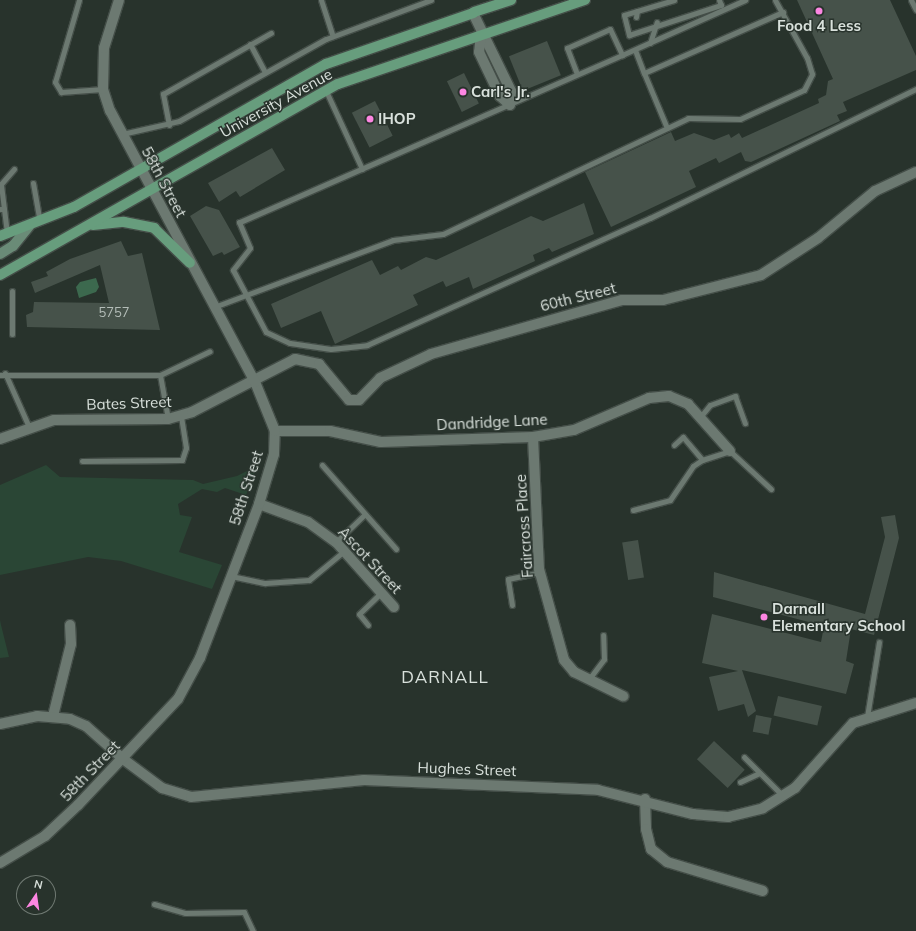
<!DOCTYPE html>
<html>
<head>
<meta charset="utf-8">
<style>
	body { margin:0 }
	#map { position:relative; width:916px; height:931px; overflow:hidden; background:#28332c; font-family:Mulish,sans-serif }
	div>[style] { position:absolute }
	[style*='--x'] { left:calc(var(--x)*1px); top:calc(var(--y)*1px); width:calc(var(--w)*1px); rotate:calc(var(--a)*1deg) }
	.green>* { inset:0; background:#2a4635 }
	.water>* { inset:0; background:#3c694e }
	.building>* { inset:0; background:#46524a; transform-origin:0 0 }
	.roads { filter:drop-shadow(1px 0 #444e48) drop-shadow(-1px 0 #444e48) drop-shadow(0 1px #444e48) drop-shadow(0 -1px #444e48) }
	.service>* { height:5px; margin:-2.5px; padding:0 2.5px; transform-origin:2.5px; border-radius:2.5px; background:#6c7971 }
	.minor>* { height:10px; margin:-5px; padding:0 5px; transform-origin:5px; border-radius:5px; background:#6c7971 }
	.tertiary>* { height:10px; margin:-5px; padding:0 5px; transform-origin:5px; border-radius:5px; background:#6c7971 }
	.secondary>* { height:10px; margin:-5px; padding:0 5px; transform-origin:5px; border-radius:5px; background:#6a8b77 }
	.primary>* { height:10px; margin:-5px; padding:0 5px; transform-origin:5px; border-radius:5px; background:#679d7d }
	.dots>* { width:11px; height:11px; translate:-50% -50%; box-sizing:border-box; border:2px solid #28332c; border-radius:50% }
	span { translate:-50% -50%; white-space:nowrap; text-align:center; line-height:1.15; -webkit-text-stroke:3px #28332c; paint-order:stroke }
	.number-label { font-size:13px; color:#b4bdb8 }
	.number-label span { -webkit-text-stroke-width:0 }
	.poi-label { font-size:15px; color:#d9e1dc; font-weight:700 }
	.left { translate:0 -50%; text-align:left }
	.street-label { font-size:15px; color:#d9e1dc }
	.quarter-label { font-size:17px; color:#d9e1dc; letter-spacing:1px }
	.north { position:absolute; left:16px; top:875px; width:40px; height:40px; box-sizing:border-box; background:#28332c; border:1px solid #6f7972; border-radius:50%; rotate:13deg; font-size:11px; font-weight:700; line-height:16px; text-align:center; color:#d9e1dc }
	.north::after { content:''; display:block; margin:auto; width:14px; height:18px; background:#fd86e2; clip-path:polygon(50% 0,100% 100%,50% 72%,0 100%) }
</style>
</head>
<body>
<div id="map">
	<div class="green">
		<i style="clip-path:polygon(46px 465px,60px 477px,193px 480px,203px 484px,237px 476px,257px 466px,246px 495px,225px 488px,217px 492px,202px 489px,178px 504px,180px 515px,192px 517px,179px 552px,222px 565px,212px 589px,121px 561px,88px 557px,0 575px,0 485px)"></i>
		<i style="clip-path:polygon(0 620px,1px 625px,9px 657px,0 658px)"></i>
	</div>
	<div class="water">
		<i style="clip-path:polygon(96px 278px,99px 287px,96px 292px,79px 298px,76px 287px,80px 282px)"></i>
	</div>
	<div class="building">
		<i style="clip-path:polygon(797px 0,890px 0,916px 56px,916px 70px,843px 102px,847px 111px,837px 115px,840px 121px,751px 162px,745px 161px,741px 152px,719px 163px,716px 158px,689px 171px,696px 187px,611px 227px,585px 172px,671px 132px,675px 141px,694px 133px,714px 140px,729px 134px,731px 138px,739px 133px,742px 138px,819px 103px,818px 99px,826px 95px,828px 81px,833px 79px)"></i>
		<i style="left:547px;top:41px;width:37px;height:41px;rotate:68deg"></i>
		<i style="left:464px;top:73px;width:34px;height:19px;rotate:64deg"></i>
		<i style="left:375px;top:101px;width:39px;height:26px;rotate:63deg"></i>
		<i style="clip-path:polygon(272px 148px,285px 170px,240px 197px,236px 191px,219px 202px,208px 183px)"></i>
		<i style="clip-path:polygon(584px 203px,594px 234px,552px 252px,549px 248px,533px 255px,535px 261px,473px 289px,469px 277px,446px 287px,443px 281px,413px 295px,418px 305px,335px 344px,321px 311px,281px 328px,271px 304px,372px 260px,380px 275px,398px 266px,401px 270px,426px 257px,436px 260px,531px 216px,543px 221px)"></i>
		<i style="clip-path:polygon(206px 206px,219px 210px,240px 247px,224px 255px,222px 252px,213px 256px,190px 216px)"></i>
		<i style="clip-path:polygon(121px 241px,128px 256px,142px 253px,160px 330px,27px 327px,26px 315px,33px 312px,34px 302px,109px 303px,100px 265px,35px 293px,31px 282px,48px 276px,46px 272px,70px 259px)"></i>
		<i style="clip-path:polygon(895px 515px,899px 538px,874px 635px,851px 629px,846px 661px,854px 664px,846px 694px,742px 670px,756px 711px,748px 717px,744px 704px,718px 711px,709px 677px,738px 671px,702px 663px,712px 614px,821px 642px,824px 626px,713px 597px,714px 572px,865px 614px,885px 537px,881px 517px)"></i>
		<i style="left:638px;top:540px;width:38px;height:16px;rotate:81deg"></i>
		<i style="left:778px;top:696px;width:45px;height:20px;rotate:13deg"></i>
		<i style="left:756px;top:715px;width:16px;height:17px;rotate:11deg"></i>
		<i style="left:714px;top:741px;width:42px;height:25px;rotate:43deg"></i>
	</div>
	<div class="roads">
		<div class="service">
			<i style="--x:79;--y:0;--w:85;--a:106.3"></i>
			<i style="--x:55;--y:82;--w:12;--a:59"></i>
			<i style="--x:61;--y:92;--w:42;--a:-4.1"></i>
			<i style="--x:321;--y:0;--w:38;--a:72"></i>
			<i style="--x:674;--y:0;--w:52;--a:163.3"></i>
			<i style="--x:624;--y:15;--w:21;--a:76"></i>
			<i style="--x:629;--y:35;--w:97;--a:-18.1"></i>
			<i style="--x:721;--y:5;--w:5;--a:-112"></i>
			<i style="--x:911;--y:0;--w:11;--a:63"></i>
			<i style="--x:636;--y:17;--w:6;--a:-81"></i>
			<i style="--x:650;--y:43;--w:22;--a:-72"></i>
			<i style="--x:250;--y:44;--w:32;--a:62"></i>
			<i style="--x:635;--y:50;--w:25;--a:69"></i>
			<i style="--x:622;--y:55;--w:135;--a:-24.1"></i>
			<i style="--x:577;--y:74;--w:28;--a:-111"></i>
			<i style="--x:567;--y:48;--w:47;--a:-23.8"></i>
			<i style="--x:610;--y:29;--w:29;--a:65"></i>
			<i style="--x:622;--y:55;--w:418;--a:156.4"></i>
			<i style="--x:239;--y:222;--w:28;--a:67"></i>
			<i style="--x:250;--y:248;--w:28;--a:128"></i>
			<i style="--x:233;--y:270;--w:70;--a:62"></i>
			<i style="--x:266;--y:332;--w:26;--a:25"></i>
			<i style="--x:290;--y:343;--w:41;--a:8.3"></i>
			<i style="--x:331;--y:349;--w:36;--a:-6"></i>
			<i style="--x:367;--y:345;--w:310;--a:-24.2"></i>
			<i style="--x:650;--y:218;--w:296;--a:-25.9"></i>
			<i style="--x:326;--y:91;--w:86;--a:65.2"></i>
			<i style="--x:169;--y:125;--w:32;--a:-101"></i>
			<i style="--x:163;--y:94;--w:124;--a:-29.5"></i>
			<i style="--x:667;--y:128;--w:60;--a:-112.7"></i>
			<i style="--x:644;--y:73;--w:152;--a:-23.7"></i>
			<i style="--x:122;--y:134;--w:58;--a:-12.8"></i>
			<i style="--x:179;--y:121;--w:168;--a:-29.2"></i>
			<i style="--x:326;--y:39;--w:112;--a:-20.4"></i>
			<i style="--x:33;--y:183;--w:39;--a:80"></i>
			<i style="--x:0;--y:209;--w:4;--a:0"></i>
			<i style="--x:4;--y:209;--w:25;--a:-97"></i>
			<i style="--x:1;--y:184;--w:20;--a:-49"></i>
			<i style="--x:4;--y:209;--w:25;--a:83"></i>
			<i style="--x:214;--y:307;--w:191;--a:-20.5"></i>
			<i style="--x:393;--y:240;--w:50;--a:-6.8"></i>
			<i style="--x:443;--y:234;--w:271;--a:-25.3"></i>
			<i style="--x:688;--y:118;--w:52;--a:1.1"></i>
			<i style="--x:740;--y:119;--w:70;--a:-24.4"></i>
			<i style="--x:804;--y:90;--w:18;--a:-63"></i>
			<i style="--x:812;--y:74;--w:17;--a:-107"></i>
			<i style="--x:807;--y:58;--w:66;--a:-118.9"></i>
			<i style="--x:12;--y:334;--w:43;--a:-90"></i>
			<i style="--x:5;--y:373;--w:59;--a:66"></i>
			<i style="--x:0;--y:375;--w:160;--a:0"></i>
			<i style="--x:160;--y:375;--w:45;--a:79.7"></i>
			<i style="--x:160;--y:375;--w:55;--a:-25.6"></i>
			<i style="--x:701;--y:416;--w:14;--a:-51"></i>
			<i style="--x:710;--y:405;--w:27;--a:-20"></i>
			<i style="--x:735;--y:396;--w:29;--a:70"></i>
			<i style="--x:674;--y:445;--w:12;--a:-42"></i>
			<i style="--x:683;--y:437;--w:30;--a:50"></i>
			<i style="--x:702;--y:460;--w:29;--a:-18"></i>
			<i style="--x:730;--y:451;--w:56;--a:42.8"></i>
			<i style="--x:82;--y:461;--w:100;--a:-0.6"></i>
			<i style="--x:182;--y:460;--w:13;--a:-72"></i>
			<i style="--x:186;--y:448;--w:33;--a:-99"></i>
			<i style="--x:322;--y:465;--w:112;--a:48.6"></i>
			<i style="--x:633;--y:510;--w:38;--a:-15"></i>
			<i style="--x:670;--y:500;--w:41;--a:-55.9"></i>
			<i style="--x:693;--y:466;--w:11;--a:-34"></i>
			<i style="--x:336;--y:542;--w:40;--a:-44"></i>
			<i style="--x:231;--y:576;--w:35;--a:12"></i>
			<i style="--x:265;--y:583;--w:44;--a:-3.9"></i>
			<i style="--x:309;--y:580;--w:45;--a:-39.6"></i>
			<i style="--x:512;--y:605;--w:26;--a:-99"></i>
			<i style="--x:508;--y:579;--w:33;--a:-12"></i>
			<i style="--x:368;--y:625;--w:14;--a:-129"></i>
			<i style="--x:359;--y:614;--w:30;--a:-44"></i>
			<i style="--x:589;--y:679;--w:25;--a:-53"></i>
			<i style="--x:604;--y:659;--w:24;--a:-92"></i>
			<i style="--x:867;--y:717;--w:76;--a:-80.9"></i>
			<i style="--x:744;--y:757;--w:55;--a:45"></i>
			<i style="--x:740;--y:782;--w:21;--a:-25"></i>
			<i style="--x:154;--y:904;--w:32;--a:16"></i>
			<i style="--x:185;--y:913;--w:59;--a:-1"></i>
			<i style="--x:244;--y:912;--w:21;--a:65"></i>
		</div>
		<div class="minor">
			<i style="--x:473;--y:13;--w:87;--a:64"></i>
			<i style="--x:511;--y:91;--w:14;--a:94"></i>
			<i style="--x:481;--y:34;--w:18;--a:96"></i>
			<i style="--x:479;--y:52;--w:49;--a:64.5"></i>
			<i style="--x:500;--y:96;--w:13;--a:42"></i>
			<i style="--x:275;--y:431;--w:55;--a:0"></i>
			<i style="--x:330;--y:431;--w:52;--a:12.2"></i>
			<i style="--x:381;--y:442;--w:152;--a:-1.9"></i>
			<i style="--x:533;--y:437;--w:42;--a:-9.7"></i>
			<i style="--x:574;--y:430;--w:82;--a:-23.1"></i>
			<i style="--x:649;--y:398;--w:20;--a:-6"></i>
			<i style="--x:669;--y:396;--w:21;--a:23"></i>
			<i style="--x:688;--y:404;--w:63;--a:48.2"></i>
			<i style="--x:533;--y:437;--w:132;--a:87.4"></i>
			<i style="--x:539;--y:569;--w:94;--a:74.6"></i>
			<i style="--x:564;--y:660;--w:16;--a:50"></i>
			<i style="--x:574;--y:672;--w:55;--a:26.1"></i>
			<i style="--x:0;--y:439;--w:57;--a:-19.4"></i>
			<i style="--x:54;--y:420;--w:114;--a:-0.5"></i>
			<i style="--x:168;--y:419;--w:25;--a:-16"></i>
			<i style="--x:192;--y:412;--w:116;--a:-27.2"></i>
			<i style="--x:295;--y:359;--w:25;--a:12"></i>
			<i style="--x:319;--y:364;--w:47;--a:50.2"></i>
			<i style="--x:349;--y:400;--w:10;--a:0"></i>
			<i style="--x:359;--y:400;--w:30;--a:-46"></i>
			<i style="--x:380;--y:378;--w:56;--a:-25.2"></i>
			<i style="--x:431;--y:354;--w:198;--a:-15.8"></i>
			<i style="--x:622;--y:300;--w:41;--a:0"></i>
			<i style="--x:663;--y:300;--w:101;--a:-14.3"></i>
			<i style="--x:761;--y:275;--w:68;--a:-33"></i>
			<i style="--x:818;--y:238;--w:74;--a:-39.5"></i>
			<i style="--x:875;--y:191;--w:45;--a:-24.9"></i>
			<i style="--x:259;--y:504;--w:52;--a:20.2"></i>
			<i style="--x:308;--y:522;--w:34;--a:36"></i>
			<i style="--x:336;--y:542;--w:87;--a:48.3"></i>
			<i style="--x:53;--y:716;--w:74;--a:-76"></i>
			<i style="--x:71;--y:644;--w:19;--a:-93"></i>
			<i style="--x:0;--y:724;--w:38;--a:-12"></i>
			<i style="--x:37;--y:716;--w:33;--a:5"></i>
			<i style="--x:70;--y:719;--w:17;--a:24"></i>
			<i style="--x:86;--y:726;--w:50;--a:41.7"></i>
			<i style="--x:645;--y:799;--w:30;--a:88"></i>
			<i style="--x:646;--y:829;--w:21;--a:76"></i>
			<i style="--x:651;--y:849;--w:21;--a:39"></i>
			<i style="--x:667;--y:862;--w:100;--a:16.8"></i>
		</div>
		<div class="tertiary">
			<i style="--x:123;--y:759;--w:49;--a:36.6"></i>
			<i style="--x:162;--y:788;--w:30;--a:17"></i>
			<i style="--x:191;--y:797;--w:174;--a:-5.6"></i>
			<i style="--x:364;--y:780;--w:234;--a:2.4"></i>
			<i style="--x:598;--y:790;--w:98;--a:14.2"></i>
			<i style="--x:693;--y:814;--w:35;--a:5"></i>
			<i style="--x:728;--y:817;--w:36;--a:-14"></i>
			<i style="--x:763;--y:808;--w:38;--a:-32"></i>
			<i style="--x:795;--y:788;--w:87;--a:-48.3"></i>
			<i style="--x:853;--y:723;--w:66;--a:-17.6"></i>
			<i style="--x:0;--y:863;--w:52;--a:-31"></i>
			<i style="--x:45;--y:836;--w:45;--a:-43.2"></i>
			<i style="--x:78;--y:805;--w:146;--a:-46.7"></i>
			<i style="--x:178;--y:699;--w:47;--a:-61.8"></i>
			<i style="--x:200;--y:658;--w:165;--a:-69"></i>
			<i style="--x:259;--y:504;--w:52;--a:-73.3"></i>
			<i style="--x:274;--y:454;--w:23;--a:-88"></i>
			<i style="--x:275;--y:431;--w:53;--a:-112.2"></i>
			<i style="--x:255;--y:382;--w:307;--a:-118.1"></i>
			<i style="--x:110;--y:111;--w:23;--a:-108"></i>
			<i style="--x:103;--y:89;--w:41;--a:-88.6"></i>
			<i style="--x:104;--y:48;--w:50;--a:-72.6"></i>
		</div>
		<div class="secondary">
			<i style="--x:0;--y:254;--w:15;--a:-32"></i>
			<i style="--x:13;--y:246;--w:26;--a:-51"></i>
		</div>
		<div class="primary">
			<i style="--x:474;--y:12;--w:39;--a:-18"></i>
			<i style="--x:93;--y:225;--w:31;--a:-6"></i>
			<i style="--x:124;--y:222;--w:31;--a:11"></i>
			<i style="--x:154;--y:228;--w:50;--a:44.2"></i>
			<i style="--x:0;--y:236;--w:79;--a:-21.4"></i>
			<i style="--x:74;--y:207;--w:290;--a:-29.6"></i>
			<i style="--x:326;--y:64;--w:156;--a:-19.1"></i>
			<i style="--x:0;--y:275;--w:388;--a:-29.5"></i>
			<i style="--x:338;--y:84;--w:261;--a:-18.8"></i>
		</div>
	</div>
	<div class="dots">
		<i style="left:819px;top:11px;background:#fd86e2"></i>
		<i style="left:463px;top:92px;background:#fd86e2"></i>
		<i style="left:370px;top:119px;background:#fd86e2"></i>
		<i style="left:764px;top:617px;background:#fd86e2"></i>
	</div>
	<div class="number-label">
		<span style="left:114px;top:312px">5757</span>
	</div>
	<div class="poi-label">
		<span style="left:819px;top:26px">Food 4 Less</span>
		<span class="left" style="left:471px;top:92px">Carl's Jr.</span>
		<span class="left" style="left:378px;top:119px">IHOP</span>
		<span class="left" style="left:772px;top:617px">Darnall<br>Elementary School</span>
	</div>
	<div class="street-label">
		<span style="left:276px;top:103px;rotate:-29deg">University Avenue</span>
		<span style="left:164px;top:182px;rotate:62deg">58th Street</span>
		<span style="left:578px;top:297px;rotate:-14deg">60th Street</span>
		<span style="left:129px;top:403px;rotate:-2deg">Bates Street</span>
		<span style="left:492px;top:422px;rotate:-3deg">Dandridge Lane</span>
		<span style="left:246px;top:488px;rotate:-72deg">58th Street</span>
		<span style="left:524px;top:526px;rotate:-94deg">Faircross Place</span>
		<span style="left:370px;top:560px;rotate:47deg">Ascot Street</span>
		<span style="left:467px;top:769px;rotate:2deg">Hughes Street</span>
		<span style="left:90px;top:771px;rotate:-46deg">58th Street</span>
	</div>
	<div class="quarter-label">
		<span style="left:445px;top:677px">DARNALL</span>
	</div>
	<div class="north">N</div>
</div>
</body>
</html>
